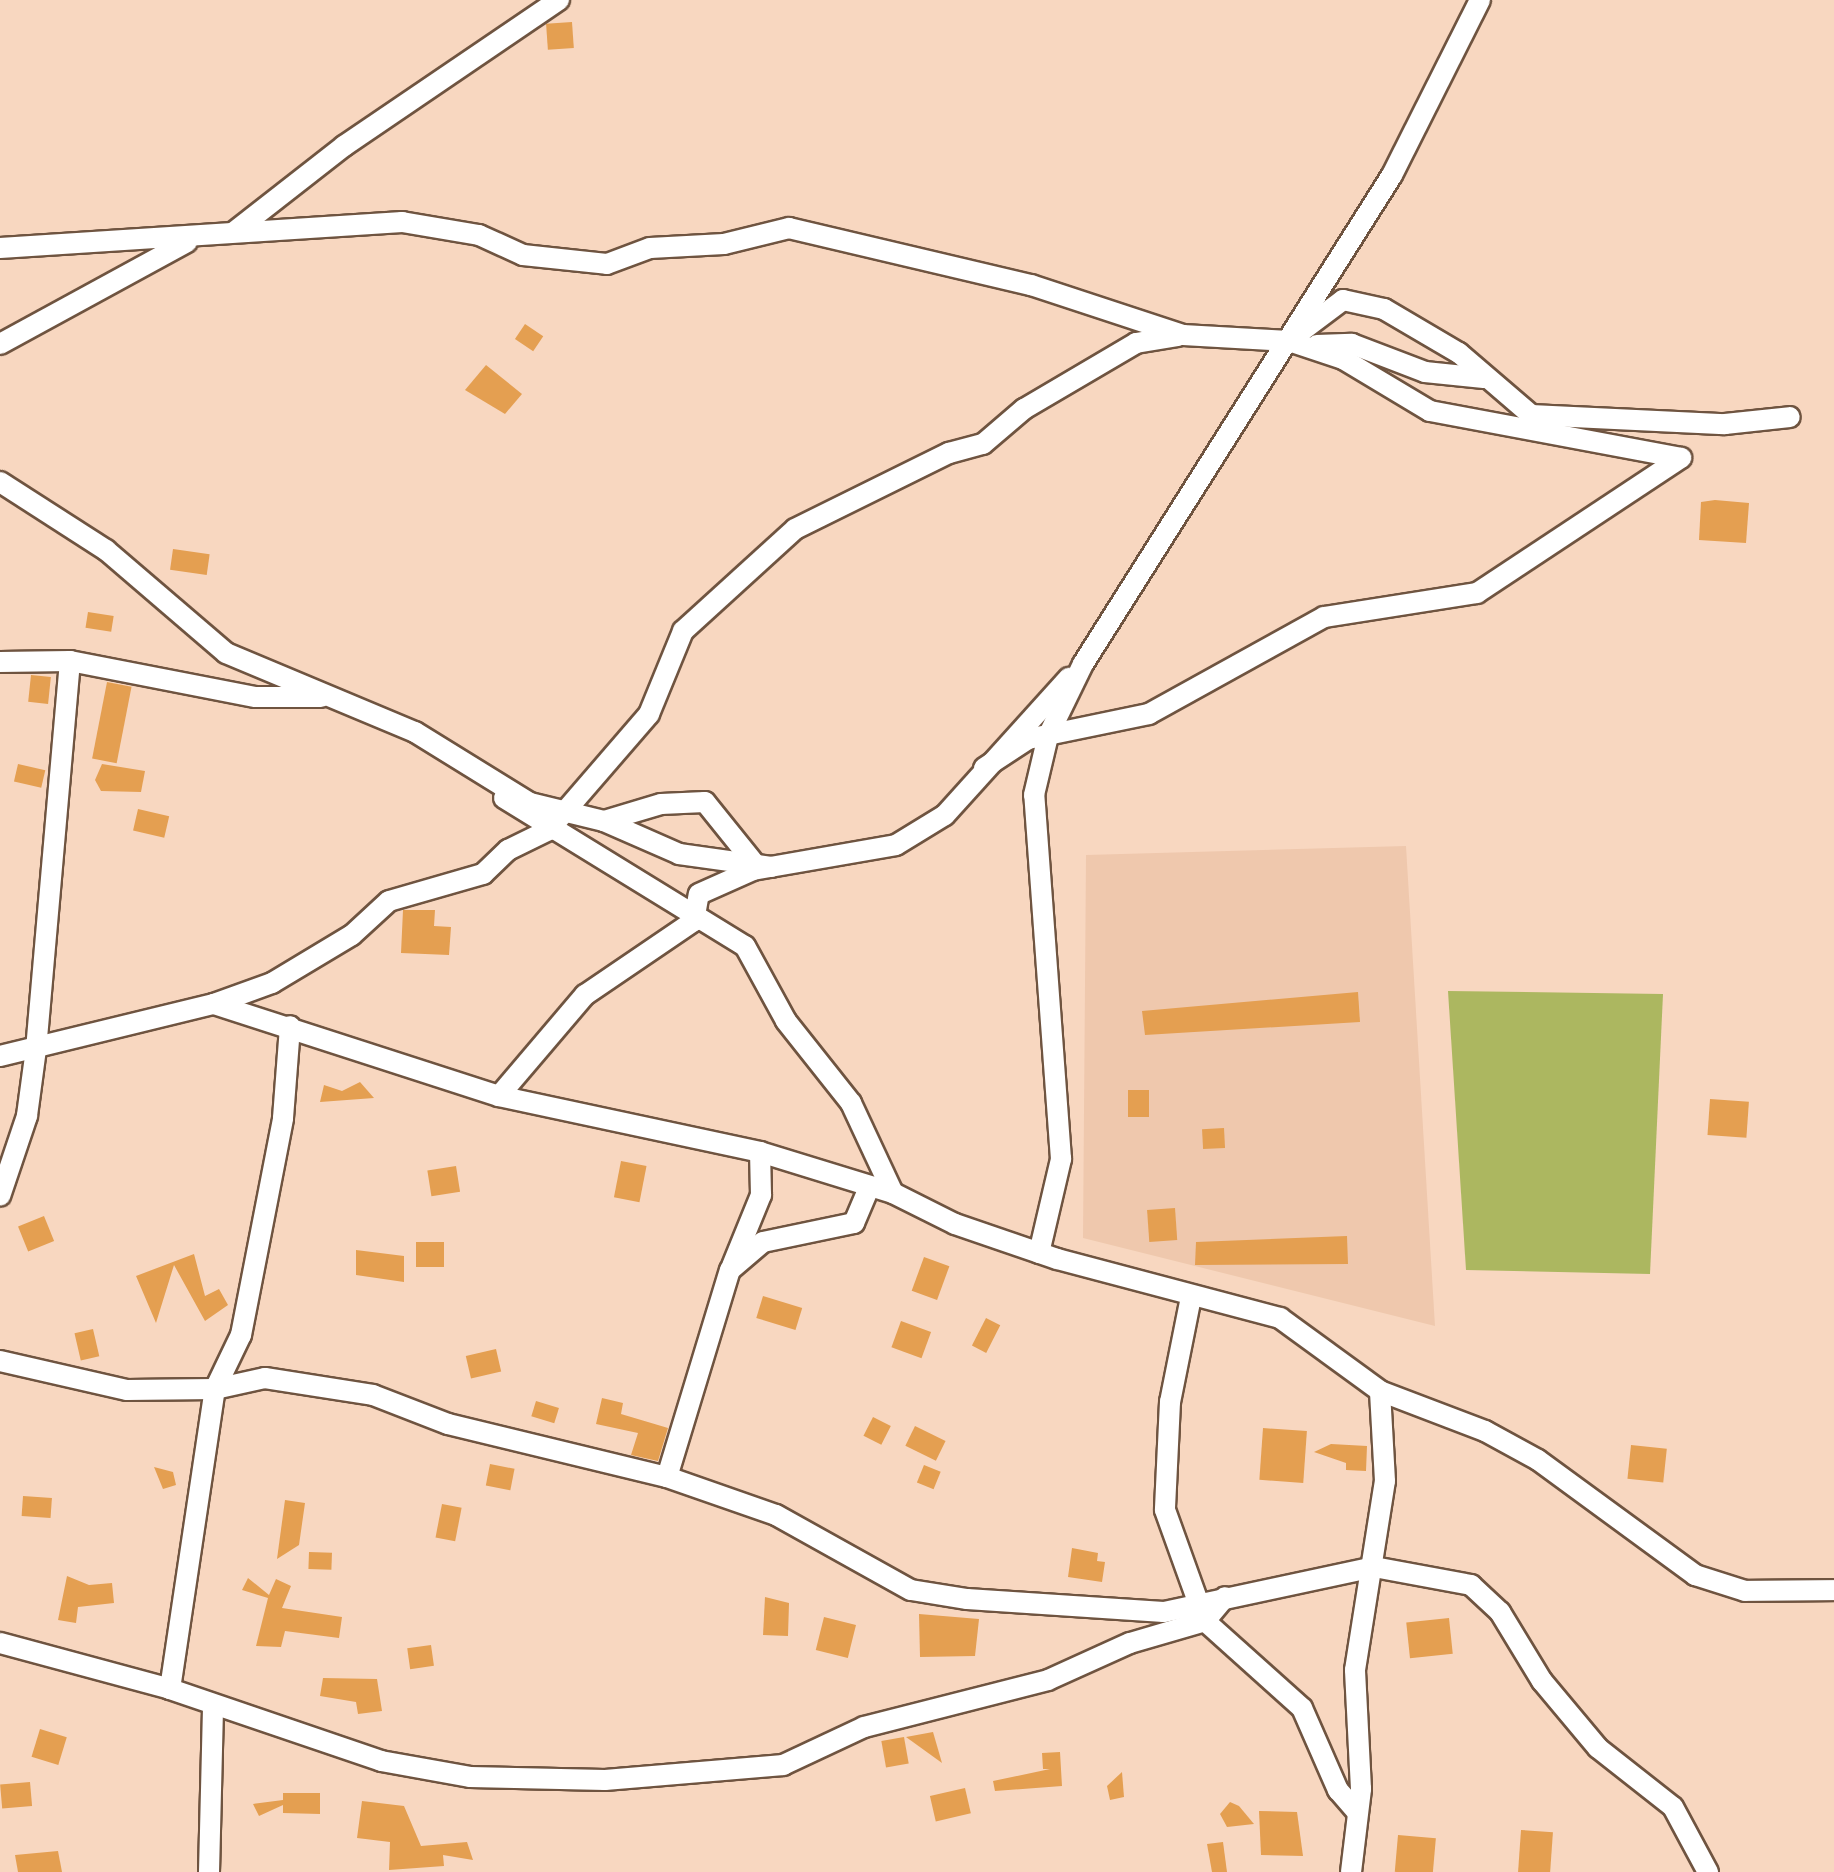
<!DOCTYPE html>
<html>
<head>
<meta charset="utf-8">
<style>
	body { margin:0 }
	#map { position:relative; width:1834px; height:1872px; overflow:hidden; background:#f8d7c0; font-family:"PT Sans Narrow",sans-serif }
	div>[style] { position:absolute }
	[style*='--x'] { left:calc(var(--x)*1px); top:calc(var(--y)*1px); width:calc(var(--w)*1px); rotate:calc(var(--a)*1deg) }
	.built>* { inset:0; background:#efc8ad }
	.green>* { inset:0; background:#acb760 }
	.building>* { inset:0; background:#e49f51; transform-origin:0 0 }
	.roads { filter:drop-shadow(2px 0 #6f5440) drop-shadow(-2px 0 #6f5440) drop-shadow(0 2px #6f5440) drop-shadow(0 -2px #6f5440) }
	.minor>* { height:20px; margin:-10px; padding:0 10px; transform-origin:10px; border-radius:10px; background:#fff }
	span { translate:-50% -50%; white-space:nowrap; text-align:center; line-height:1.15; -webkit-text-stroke:8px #fbe7d9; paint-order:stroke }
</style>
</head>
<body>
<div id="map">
	<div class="built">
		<i style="clip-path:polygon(1406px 846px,1435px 1326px,1083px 1238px,1086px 855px)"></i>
	</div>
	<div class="green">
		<i style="clip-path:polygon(1448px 991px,1663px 994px,1650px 1274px,1466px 1270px)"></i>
	</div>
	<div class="building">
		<i style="left:572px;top:22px;width:26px;height:26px;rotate:86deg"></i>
		<i style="left:525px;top:324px;width:22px;height:18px;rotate:34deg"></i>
		<i style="clip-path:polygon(486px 365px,522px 394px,505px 414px,465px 390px)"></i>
		<i style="clip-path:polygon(1715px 500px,1749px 503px,1746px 543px,1699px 540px,1701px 502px)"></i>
		<i style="left:173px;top:549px;width:37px;height:21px;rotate:8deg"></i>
		<i style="left:88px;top:612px;width:26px;height:16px;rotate:9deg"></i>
		<i style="left:31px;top:675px;width:20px;height:27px;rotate:6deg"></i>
		<i style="left:107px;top:682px;width:25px;height:78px;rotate:11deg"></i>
		<i style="left:18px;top:764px;width:28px;height:18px;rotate:13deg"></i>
		<i style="clip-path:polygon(102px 764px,145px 771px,141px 792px,101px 791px,95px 780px)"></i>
		<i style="left:138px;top:809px;width:32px;height:22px;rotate:13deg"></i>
		<i style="clip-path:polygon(403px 910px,435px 910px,434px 926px,451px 927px,449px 955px,401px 953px)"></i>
		<i style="clip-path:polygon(1358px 992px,1360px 1022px,1145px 1035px,1142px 1011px)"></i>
		<i style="clip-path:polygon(360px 1082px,374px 1098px,320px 1102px,324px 1085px,342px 1091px)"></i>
		<i style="left:1128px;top:1090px;width:21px;height:27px"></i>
		<i style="left:1710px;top:1099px;width:39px;height:36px;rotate:4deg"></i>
		<i style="left:1224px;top:1128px;width:20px;height:22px;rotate:87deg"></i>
		<i style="left:621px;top:1161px;width:26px;height:37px;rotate:11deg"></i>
		<i style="left:456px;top:1166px;width:26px;height:29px;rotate:81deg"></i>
		<i style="left:1175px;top:1208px;width:32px;height:28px;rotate:86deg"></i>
		<i style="left:44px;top:1216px;width:27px;height:28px;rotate:68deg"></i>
		<i style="clip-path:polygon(1347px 1236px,1348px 1264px,1195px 1265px,1196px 1242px)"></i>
		<i style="left:416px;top:1242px;width:28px;height:25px"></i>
		<i style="clip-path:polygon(356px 1250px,404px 1256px,404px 1282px,356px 1275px)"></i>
		<i style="clip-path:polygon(194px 1254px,205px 1296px,219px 1289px,228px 1305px,205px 1321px,174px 1265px,156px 1323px,136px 1276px)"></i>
		<i style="left:924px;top:1257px;width:27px;height:36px;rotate:20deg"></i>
		<i style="left:763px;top:1296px;width:41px;height:23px;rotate:17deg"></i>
		<i style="left:986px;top:1318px;width:16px;height:31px;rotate:27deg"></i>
		<i style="left:901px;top:1321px;width:32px;height:28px;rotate:20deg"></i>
		<i style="left:93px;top:1329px;width:28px;height:19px;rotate:77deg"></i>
		<i style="left:496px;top:1349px;width:23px;height:31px;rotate:77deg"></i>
		<i style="clip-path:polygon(602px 1398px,623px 1403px,621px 1414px,668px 1428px,658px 1461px,631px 1455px,638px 1433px,596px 1424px)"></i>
		<i style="left:536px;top:1401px;width:24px;height:16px;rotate:17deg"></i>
		<i style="left:873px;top:1417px;width:20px;height:21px;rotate:27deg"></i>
		<i style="left:915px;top:1426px;width:34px;height:22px;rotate:26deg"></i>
		<i style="left:1263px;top:1428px;width:44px;height:52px;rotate:4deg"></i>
		<i style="clip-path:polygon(1331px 1444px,1367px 1446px,1366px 1471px,1346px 1470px,1346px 1463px,1314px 1452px)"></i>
		<i style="left:1631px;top:1445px;width:36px;height:34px;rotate:6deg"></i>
		<i style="left:490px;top:1464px;width:25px;height:22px;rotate:11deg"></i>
		<i style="left:924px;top:1465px;width:18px;height:19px;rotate:22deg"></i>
		<i style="clip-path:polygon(154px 1467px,173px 1472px,176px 1485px,163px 1489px)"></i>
		<i style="left:23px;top:1496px;width:29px;height:20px;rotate:4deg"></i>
		<i style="clip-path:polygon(285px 1500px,305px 1503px,299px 1545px,277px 1559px)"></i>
		<i style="left:442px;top:1504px;width:20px;height:34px;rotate:11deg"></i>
		<i style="clip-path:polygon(1072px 1548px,1098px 1553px,1097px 1561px,1105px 1562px,1102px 1582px,1068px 1577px)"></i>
		<i style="left:309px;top:1552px;width:23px;height:17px;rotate:2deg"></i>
		<i style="clip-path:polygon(67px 1576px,89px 1585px,112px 1583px,114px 1603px,78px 1607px,76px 1623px,58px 1620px)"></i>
		<i style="clip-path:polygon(248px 1578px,269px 1595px,276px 1579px,291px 1586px,282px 1608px,342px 1617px,339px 1638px,285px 1631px,281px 1647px,256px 1646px,268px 1598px,242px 1590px)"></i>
		<i style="clip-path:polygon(765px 1597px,789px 1603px,788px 1636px,763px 1635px)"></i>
		<i style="clip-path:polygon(919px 1614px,979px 1619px,975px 1656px,920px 1657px)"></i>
		<i style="left:824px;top:1617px;width:33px;height:34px;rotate:14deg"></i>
		<i style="left:1449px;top:1618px;width:36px;height:43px;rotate:84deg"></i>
		<i style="left:431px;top:1645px;width:21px;height:24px;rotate:82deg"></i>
		<i style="clip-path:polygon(323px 1678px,377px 1679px,382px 1711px,358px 1714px,356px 1702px,320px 1696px)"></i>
		<i style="left:40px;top:1729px;width:28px;height:29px;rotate:17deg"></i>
		<i style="clip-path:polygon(933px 1732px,942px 1763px,906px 1737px)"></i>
		<i style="left:904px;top:1737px;width:27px;height:23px;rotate:80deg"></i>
		<i style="clip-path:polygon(1060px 1752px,1062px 1786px,995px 1791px,993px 1781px,1050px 1769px,1043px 1769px,1042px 1753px)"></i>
		<i style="clip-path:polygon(1122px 1772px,1124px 1797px,1110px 1800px,1107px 1786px)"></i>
		<i style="left:30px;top:1782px;width:24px;height:30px;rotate:85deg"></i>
		<i style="left:965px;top:1788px;width:26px;height:36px;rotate:77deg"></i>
		<i style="clip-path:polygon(283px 1793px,320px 1793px,320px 1814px,283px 1813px,283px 1805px,259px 1816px,253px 1804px,283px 1800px)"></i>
		<i style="clip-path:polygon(362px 1801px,404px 1806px,421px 1846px,467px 1842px,473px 1860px,443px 1855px,444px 1866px,389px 1870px,390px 1842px,357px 1838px)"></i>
		<i style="clip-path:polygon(1230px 1802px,1239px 1806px,1254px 1824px,1227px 1827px,1220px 1814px)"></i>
		<i style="clip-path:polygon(1259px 1811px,1297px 1812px,1303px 1856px,1261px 1855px)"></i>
		<i style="left:1521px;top:1830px;width:32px;height:42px;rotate:4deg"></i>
		<i style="left:1398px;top:1835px;width:38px;height:37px;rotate:5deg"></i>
		<i style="clip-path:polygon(1223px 1842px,1227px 1872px,1212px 1872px,1207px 1844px)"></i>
		<i style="clip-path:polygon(58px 1851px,62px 1872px,18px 1872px,15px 1855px)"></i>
	</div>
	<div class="roads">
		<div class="minor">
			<i style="--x:234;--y:232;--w:140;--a:-38"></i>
			<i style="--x:344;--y:146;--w:260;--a:-34.2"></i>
			<i style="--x:0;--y:248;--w:403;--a:-3.7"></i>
			<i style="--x:402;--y:222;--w:78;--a:9.6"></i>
			<i style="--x:479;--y:235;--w:48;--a:24.4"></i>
			<i style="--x:523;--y:255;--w:84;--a:6.1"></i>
			<i style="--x:607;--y:264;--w:46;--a:-20.4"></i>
			<i style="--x:650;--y:248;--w:74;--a:-3.1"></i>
			<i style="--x:724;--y:244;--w:67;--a:-13.8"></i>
			<i style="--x:789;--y:228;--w:249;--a:13.3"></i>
			<i style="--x:1031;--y:285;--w:160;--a:18.2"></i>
			<i style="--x:1183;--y:335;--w:106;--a:3.2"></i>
			<i style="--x:1289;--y:341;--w:57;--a:18.4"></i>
			<i style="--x:1343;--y:359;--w:101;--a:30.9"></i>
			<i style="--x:1430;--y:411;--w:255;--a:10.6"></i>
			<i style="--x:1295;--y:336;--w:60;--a:-36.9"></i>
			<i style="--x:1343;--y:300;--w:42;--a:12.4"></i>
			<i style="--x:1384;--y:309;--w:87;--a:30.4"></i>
			<i style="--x:1459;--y:353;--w:95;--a:40.7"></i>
			<i style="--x:1531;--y:415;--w:194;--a:2.7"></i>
			<i style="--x:1725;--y:424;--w:65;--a:-6.1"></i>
			<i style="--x:0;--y:344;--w:213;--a:-28.6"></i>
			<i style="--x:1317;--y:345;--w:35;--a:-2"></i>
			<i style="--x:1352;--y:344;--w:78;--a:21"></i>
			<i style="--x:1425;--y:372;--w:59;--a:5.8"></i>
			<i style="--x:0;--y:482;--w:126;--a:32.7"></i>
			<i style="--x:106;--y:550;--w:158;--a:40.6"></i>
			<i style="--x:226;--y:653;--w:205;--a:22.7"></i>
			<i style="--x:415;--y:732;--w:135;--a:31.7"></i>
			<i style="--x:530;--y:803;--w:76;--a:13.7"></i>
			<i style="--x:604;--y:821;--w:82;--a:23.7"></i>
			<i style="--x:679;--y:854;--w:93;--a:8"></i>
			<i style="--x:70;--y:661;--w:189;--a:11"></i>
			<i style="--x:256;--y:697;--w:65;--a:0"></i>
			<i style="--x:0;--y:662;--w:70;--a:-0.8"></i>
			<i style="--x:70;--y:661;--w:389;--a:95"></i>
			<i style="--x:36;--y:1049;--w:68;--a:97.7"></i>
			<i style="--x:27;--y:1116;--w:84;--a:108.6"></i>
			<i style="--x:984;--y:768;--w:53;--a:-33.4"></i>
			<i style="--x:1028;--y:739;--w:124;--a:-11.7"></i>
			<i style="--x:1149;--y:714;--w:200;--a:-29"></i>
			<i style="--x:1324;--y:617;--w:155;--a:-8.9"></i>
			<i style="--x:1477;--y:593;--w:245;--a:-33.5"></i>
			<i style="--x:504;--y:798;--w:283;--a:31.6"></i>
			<i style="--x:745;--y:946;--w:85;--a:61.3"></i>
			<i style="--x:786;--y:1021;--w:105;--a:51.6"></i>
			<i style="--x:851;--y:1103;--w:99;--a:65"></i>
			<i style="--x:604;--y:821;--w:59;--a:-16.6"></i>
			<i style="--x:661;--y:804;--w:44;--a:-2.6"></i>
			<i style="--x:705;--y:802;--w:78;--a:51.2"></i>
			<i style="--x:214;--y:1004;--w:62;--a:-19.9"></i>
			<i style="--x:272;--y:983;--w:93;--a:-31"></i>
			<i style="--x:352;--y:935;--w:50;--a:-42.6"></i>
			<i style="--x:389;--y:901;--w:98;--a:-16"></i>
			<i style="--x:483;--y:874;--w:35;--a:-44"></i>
			<i style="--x:508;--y:850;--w:46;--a:-26"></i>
			<i style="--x:549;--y:830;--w:153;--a:-49.2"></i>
			<i style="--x:649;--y:714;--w:90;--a:-67.7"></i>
			<i style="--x:683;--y:631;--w:151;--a:-42.3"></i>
			<i style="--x:795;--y:529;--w:172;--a:-26.3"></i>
			<i style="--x:949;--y:453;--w:35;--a:-15"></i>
			<i style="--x:983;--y:444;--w:54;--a:-40.5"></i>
			<i style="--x:1024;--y:409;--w:130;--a:-30.5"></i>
			<i style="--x:1136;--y:343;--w:43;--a:-9.5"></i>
			<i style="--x:0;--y:1056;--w:220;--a:-13.7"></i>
			<i style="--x:214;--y:1004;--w:299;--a:17.9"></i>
			<i style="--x:499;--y:1096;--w:267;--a:12.1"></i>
			<i style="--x:760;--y:1152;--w:139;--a:17.1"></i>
			<i style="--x:893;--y:1193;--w:69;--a:26.6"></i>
			<i style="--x:955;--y:1224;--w:108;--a:18.9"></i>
			<i style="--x:1057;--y:1259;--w:231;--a:14.8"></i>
			<i style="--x:1280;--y:1318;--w:124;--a:36.1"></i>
			<i style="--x:1380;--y:1391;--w:112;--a:20.9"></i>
			<i style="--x:1485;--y:1431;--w:60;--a:28.7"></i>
			<i style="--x:1538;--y:1460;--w:195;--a:36.2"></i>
			<i style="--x:1695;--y:1575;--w:52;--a:17.7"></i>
			<i style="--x:1745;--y:1591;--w:89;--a:-0.6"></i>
			<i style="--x:499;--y:1096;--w:133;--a:-49.6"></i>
			<i style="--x:585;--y:995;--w:132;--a:-34.2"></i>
			<i style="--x:694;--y:921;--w:27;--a:-80"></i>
			<i style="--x:699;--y:894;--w:59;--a:-24"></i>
			<i style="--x:753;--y:870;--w:145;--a:-9.9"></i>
			<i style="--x:896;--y:845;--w:57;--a:-31.5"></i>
			<i style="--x:945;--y:815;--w:185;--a:-47.9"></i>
			<i style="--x:1039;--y:1253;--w:97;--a:-76.8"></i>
			<i style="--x:1061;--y:1159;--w:365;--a:-94.2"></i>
			<i style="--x:1034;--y:795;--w:61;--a:-76.7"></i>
			<i style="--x:1048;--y:736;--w:80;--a:-64.1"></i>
			<i style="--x:1083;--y:664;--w:578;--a:-57.71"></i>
			<i style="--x:1392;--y:175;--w:196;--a:-63.3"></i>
			<i style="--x:732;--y:1266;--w:77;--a:-67.8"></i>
			<i style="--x:761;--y:1195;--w:43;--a:-91.3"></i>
			<i style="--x:1191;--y:1297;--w:107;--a:101.3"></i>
			<i style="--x:1170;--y:1402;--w:108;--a:92.7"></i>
			<i style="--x:1165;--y:1510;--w:118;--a:70.2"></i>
			<i style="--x:1205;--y:1621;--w:130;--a:41.9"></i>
			<i style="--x:1302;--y:1708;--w:90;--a:66.3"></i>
			<i style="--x:1338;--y:1790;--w:30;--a:49"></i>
			<i style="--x:0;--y:1361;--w:130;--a:12.9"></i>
			<i style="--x:127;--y:1390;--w:88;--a:-0.7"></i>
			<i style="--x:215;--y:1389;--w:51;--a:-12.4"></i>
			<i style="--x:265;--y:1378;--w:109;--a:8.9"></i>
			<i style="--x:373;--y:1395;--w:80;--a:21.1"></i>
			<i style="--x:448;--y:1424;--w:225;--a:13.6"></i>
			<i style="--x:667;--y:1477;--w:115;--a:19.2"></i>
			<i style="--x:776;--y:1515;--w:154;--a:29.1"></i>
			<i style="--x:911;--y:1590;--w:57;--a:9.1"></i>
			<i style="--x:967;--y:1599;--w:197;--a:3.8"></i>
			<i style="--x:1164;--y:1612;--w:215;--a:-12.1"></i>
			<i style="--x:1374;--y:1567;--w:99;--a:10.5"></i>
			<i style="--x:1471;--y:1585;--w:40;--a:43"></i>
			<i style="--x:1500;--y:1612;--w:81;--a:58.7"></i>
			<i style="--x:1542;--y:1681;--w:87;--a:50.1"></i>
			<i style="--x:1598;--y:1748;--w:95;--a:38.2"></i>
			<i style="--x:1673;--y:1807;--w:74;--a:61.7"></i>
			<i style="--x:667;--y:1477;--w:216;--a:-73.1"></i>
			<i style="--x:730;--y:1270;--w:43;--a:-40.3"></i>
			<i style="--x:763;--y:1242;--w:93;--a:-11.8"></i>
			<i style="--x:854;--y:1223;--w:38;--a:-67"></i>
			<i style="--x:0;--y:1643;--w:176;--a:15.1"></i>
			<i style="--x:170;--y:1689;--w:223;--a:18.8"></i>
			<i style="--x:381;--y:1761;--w:90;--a:10.2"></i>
			<i style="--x:470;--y:1777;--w:135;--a:1.3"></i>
			<i style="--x:605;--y:1780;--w:179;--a:-4.8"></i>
			<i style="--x:783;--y:1765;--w:89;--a:-25.1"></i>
			<i style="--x:864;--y:1727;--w:190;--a:-14.3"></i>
			<i style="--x:1048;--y:1680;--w:90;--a:-24.3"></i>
			<i style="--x:1130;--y:1643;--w:78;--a:-16.3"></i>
			<i style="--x:1205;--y:1621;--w:31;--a:-50"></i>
			<i style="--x:170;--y:1689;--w:303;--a:-81.5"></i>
			<i style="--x:215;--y:1389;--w:60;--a:-64.3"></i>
			<i style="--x:241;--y:1335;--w:221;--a:-79"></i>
			<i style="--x:283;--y:1118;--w:92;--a:-85.6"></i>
			<i style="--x:209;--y:1872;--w:166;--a:-88.6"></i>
			<i style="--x:1351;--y:1872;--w:84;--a:-83.1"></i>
			<i style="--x:1361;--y:1789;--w:119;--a:-92.9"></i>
			<i style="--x:1355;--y:1670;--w:191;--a:-81"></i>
			<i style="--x:1385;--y:1481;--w:90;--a:-93.2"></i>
		</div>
	</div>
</div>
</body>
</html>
